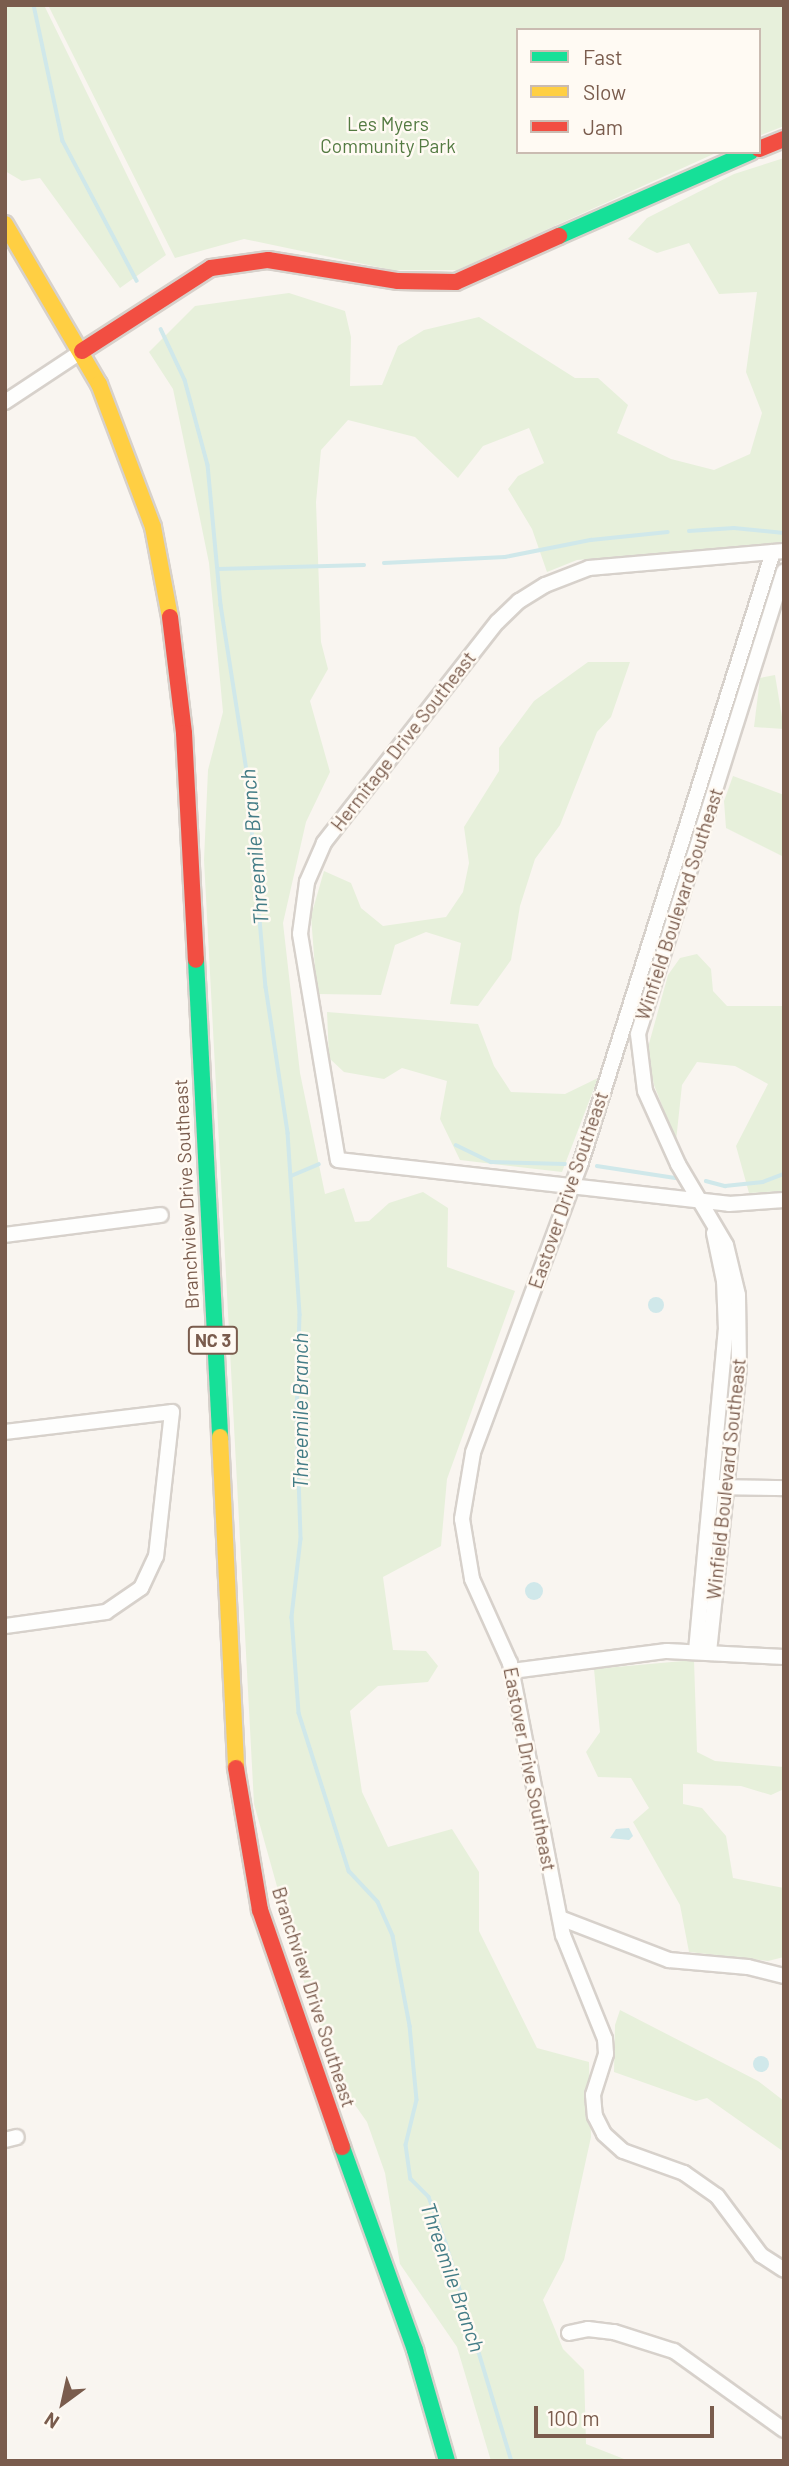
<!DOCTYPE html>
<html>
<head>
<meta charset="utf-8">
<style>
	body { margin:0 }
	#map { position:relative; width:789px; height:2466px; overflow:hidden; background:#f9f5f0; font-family:Barlow,sans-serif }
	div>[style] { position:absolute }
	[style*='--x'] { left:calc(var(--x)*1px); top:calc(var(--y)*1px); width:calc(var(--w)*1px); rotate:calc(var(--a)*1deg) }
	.green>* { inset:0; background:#e7f0db }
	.water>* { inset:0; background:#d0e8ea }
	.round { border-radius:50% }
	.stream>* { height:3.5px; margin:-1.75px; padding:0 1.75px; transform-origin:1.75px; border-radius:1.75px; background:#d0e8ea }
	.roads { filter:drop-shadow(2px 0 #d7d1cb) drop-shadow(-2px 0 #d7d1cb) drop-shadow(0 2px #d7d1cb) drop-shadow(0 -2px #d7d1cb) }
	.street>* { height:14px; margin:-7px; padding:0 7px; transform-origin:7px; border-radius:7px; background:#fefefd }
	.fast>* { height:16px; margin:-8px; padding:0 8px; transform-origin:8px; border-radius:8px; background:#16e098 }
	.slow>* { height:16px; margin:-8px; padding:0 8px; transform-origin:8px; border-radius:8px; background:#ffcf43 }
	.jam>* { height:16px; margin:-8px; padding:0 8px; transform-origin:8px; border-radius:8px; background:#f24e42 }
	span { translate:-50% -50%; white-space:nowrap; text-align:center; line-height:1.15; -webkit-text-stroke:5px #fffaf3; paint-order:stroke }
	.shield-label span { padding:2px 5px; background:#fffaf3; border:2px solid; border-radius:5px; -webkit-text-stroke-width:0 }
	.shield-label { font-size:18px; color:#7a5c4d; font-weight:700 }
	.park-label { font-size:19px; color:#537a41 }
	.street-label { font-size:19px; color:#7a5c4d }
	.water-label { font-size:21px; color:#437c86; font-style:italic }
	.frame { position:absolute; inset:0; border:7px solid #7a5c4d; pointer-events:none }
	.legend { position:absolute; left:516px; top:28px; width:245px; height:126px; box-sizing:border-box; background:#fffaf3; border:2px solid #cabbb1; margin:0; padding:9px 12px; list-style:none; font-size:21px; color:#7a5c4d }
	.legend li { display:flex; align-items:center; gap:14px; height:35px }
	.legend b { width:35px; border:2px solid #cabbb1 }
	.north { position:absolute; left:28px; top:2368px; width:70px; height:70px; -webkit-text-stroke:5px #fffaf3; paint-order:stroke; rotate:213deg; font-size:19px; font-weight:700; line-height:28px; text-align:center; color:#7a5c4d }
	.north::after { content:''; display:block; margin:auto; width:24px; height:32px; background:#7a5c4d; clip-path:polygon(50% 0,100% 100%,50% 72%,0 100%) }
	.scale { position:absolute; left:534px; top:2406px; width:180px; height:32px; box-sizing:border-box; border:4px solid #7a5c4d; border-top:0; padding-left:9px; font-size:21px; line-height:24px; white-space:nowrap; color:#7a5c4d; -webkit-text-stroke:5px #fffaf3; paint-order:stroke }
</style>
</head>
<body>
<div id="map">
	<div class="green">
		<i style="clip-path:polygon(5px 5px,44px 5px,166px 255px,120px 288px,40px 178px,22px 181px,5px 171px)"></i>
		<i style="clip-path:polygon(48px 5px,784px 5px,784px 126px,759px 136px,759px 30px,518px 30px,518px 152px,718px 152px,457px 270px,392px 270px,244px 239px,175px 258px)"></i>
		<i style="clip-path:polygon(784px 158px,784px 542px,577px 560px,547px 572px,532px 529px,508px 489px,518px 476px,544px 463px,529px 428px,483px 446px,458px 478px,415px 437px,348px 420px,321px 450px,316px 502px,321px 642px,328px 669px,310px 701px,330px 772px,306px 822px,283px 923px,300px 1073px,325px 1194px,344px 1188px,355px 1222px,369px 1221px,389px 1203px,423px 1192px,448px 1208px,447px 1267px,515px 1291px,447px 1479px,441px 1546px,383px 1577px,393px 1650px,426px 1651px,438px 1666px,428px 1682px,378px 1686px,350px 1711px,362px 1792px,388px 1847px,452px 1829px,479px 1872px,479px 1931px,537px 2048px,589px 2062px,591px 2137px,564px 2260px,543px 2300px,563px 2349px,584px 2370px,586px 2444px,624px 2459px,645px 2461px,491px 2461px,457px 2347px,400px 2264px,385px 2173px,367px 2122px,338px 2081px,302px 1976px,254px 1804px,204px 860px,208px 770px,223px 712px,209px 563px,198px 509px,173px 389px,149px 352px,195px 306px,289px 293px,345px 311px,351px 337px,350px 386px,382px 385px,398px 346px,424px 330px,479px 317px,575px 378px,598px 378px,628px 405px,617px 433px,671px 459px,714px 470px,750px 454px,762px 413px,746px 372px,757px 292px,719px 294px,689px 243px,657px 253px,628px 239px,647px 218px,734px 174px)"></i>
		<i style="clip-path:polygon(588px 662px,630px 662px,611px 717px,597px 732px,560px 825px,535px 859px,520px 906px,511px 960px,478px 1006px,450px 1004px,461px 943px,426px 932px,395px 945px,381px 995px,317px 994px,311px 916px,324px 871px,351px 883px,361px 908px,383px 926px,446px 917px,463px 892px,469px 863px,464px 827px,499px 771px,499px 748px,534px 701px)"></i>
		<i style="clip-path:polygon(775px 675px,784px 729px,754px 727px,760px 678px)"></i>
		<i style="clip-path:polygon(733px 776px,784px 795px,784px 857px,726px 828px,724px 801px)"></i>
		<i style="clip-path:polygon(697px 954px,711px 969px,713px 991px,727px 1006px,784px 1006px,784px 1191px,749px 1193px,736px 1146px,768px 1084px,735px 1066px,697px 1062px,682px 1085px,676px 1141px,654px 1085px,647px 1051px,668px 975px,680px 958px)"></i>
		<i style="clip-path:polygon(327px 1012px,478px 1024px,494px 1066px,511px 1092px,565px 1094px,598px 1078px,562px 1172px,460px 1160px,440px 1119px,447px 1081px,402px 1068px,384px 1079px,344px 1072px,329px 1058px)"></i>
		<i style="clip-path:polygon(694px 1660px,697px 1752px,715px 1761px,784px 1767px,784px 1789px,771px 1795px,741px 1786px,683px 1784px,683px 1804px,702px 1808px,726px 1836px,733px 1878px,784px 1888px,784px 1957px,768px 1961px,689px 1952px,680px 1905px,633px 1822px,649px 1808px,631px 1778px,598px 1777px,586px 1752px,600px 1732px,594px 1669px)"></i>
		<i style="clip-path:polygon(620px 2010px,758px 2081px,784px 2101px,784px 2152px,707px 2098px,696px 2101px,614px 2072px,615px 2025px)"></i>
	</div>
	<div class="water">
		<i class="round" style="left:648px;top:1297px;width:16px;height:16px"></i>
		<i class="round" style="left:525px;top:1582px;width:18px;height:18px"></i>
		<i style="clip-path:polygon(629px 1828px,633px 1836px,629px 1840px,610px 1838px,616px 1829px)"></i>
		<i class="round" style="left:753px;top:2056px;width:16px;height:16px"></i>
	</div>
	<div class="stream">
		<i style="--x:34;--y:5;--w:139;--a:78"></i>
		<i style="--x:63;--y:141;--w:158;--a:62.1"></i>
		<i style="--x:161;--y:329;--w:56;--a:64.8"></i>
		<i style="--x:185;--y:380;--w:88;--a:74.9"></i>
		<i style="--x:208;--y:465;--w:141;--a:84.7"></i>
		<i style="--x:221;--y:605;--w:168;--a:81.1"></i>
		<i style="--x:247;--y:771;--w:217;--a:85"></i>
		<i style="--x:266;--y:987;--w:148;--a:81.4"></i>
		<i style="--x:288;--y:1133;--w:182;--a:86.2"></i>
		<i style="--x:300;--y:1315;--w:102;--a:91.7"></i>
		<i style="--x:297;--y:1417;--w:122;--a:88.1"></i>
		<i style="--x:301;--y:1539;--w:79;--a:96.6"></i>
		<i style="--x:292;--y:1617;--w:96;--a:85.8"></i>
		<i style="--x:299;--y:1713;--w:166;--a:72.4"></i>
		<i style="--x:349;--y:1871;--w:42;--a:46.9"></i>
		<i style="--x:378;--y:1902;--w:37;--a:66"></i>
		<i style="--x:393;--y:1936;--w:92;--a:79.3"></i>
		<i style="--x:410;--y:2026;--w:74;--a:84.6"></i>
		<i style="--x:417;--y:2100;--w:46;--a:103.7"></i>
		<i style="--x:406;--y:2145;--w:34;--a:82"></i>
		<i style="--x:411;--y:2179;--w:25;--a:45"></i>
		<i style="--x:429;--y:2197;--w:49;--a:69.7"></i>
		<i style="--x:446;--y:2243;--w:228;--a:73.2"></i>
		<i style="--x:689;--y:531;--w:45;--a:-3.8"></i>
		<i style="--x:734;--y:528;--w:50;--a:5.7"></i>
		<i style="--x:384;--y:563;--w:121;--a:-2.8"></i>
		<i style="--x:505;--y:557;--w:88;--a:-11.2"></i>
		<i style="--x:591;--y:540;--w:77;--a:-5.9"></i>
		<i style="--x:218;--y:569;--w:146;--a:-1.6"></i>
		<i style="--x:456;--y:1145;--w:39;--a:26"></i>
		<i style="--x:491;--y:1162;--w:74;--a:1.5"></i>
		<i style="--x:597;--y:1166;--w:79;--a:8.7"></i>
		<i style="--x:291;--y:1176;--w:30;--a:-23"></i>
		<i style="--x:706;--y:1181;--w:20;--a:15"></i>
		<i style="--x:725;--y:1186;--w:38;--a:-6"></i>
		<i style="--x:763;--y:1182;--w:22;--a:-21"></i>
	</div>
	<div class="roads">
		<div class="street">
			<i style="--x:5;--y:402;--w:92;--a:-33.5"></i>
			<i style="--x:784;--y:551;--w:196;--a:175"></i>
			<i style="--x:589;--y:568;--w:47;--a:158.9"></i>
			<i style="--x:545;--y:585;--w:31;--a:148"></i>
			<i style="--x:519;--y:601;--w:30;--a:136"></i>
			<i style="--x:497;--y:622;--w:281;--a:128.1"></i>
			<i style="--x:324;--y:843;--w:43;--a:113.6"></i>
			<i style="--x:307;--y:882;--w:52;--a:97.7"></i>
			<i style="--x:300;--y:934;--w:229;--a:80.5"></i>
			<i style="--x:338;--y:1160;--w:393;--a:6.4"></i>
			<i style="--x:729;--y:1204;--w:55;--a:-4.2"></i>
			<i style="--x:773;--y:552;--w:640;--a:107.47"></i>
			<i style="--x:581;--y:1162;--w:310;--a:110.4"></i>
			<i style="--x:473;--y:1453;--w:67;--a:99.5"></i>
			<i style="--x:462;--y:1519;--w:61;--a:80.5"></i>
			<i style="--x:472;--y:1579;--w:92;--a:65.7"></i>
			<i style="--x:510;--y:1663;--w:277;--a:79"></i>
			<i style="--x:563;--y:1935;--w:112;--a:68"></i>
			<i style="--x:605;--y:2039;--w:15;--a:86"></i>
			<i style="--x:606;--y:2054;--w:43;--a:107.6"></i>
			<i style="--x:593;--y:2095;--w:21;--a:85"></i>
			<i style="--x:595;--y:2116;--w:20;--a:63"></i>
			<i style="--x:604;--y:2134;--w:25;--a:42"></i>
			<i style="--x:623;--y:2151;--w:65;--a:19.8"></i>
			<i style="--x:684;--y:2173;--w:40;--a:34.9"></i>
			<i style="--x:717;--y:2196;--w:74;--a:53.3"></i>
			<i style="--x:761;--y:2255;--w:27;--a:33"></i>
			<i style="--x:5;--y:1235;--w:157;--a:-7.3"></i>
			<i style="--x:5;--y:1432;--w:168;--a:-6.8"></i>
			<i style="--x:172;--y:1412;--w:145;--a:96.3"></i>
			<i style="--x:156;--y:1556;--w:35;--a:115"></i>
			<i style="--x:141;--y:1588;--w:42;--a:145.6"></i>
			<i style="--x:106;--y:1612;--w:102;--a:172.1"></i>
			<i style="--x:719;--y:1487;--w:65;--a:0.9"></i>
			<i style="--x:696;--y:1651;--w:322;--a:-84.7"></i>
			<i style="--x:726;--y:1330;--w:49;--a:-92.3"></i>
			<i style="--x:724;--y:1281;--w:49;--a:-101.8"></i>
			<i style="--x:709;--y:1652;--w:287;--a:-84"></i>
			<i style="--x:739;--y:1367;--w:72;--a:-90.8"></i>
			<i style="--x:738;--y:1295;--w:51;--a:-103.5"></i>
			<i style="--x:726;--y:1245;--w:94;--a:-120.7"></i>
			<i style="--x:678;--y:1164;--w:80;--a:-114.3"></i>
			<i style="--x:645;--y:1091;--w:57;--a:-97"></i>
			<i style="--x:638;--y:1034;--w:485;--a:-72.5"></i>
			<i style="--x:512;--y:1671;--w:156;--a:-7.4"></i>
			<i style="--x:667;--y:1651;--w:117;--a:2.9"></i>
			<i style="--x:560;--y:1918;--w:117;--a:21.1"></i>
			<i style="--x:669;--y:1960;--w:79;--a:5.1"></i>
			<i style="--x:748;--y:1967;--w:37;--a:14"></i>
			<i style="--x:5;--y:2140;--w:12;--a:-14"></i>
			<i style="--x:569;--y:2333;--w:19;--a:-12"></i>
			<i style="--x:588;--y:2329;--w:26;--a:7"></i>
			<i style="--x:614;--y:2332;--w:63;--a:17.6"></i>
			<i style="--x:674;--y:2351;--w:135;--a:35.7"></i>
		</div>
		<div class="fast">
			<i style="--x:559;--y:236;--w:209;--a:-23.7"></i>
			<i style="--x:196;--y:960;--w:478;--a:87.1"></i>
			<i style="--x:342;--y:2147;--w:216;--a:70.2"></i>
			<i style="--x:415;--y:2350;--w:116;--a:73.9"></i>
		</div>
		<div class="slow">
			<i style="--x:5;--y:224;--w:186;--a:59.6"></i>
			<i style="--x:99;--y:384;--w:153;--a:69.3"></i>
			<i style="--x:153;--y:527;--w:92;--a:79.3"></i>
			<i style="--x:220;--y:1437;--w:331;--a:87.2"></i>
		</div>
		<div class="jam">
			<i style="--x:759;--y:149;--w:27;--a:-22"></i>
			<i style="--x:82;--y:351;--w:153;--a:-32.8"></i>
			<i style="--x:211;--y:268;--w:58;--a:-8"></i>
			<i style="--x:268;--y:260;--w:132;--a:9.2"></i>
			<i style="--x:398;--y:281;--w:58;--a:1"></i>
			<i style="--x:456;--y:282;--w:113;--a:-24.1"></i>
			<i style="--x:170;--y:617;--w:117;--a:83.1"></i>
			<i style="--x:184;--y:733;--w:227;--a:87"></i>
			<i style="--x:236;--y:1768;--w:144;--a:80.4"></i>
			<i style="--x:260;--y:1910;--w:251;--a:70.9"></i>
		</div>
	</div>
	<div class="shield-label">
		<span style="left:213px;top:1340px">NC 3</span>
	</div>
	<div class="park-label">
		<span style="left:388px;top:135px">Les Myers<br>Community Park</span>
	</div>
	<div class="street-label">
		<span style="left:403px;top:741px;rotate:-52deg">Hermitage Drive Southeast</span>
		<span style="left:679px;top:904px;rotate:-72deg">Winfield Boulevard Southeast</span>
		<span style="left:568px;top:1190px;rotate:-71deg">Eastover Drive Southeast</span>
		<span style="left:186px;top:1194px;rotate:-93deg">Branchview Drive Southeast</span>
		<span style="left:726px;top:1479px;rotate:-84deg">Winfield Boulevard Southeast</span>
		<span style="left:530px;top:1769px;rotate:79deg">Eastover Drive Southeast</span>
		<span style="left:314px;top:1997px;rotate:72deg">Branchview Drive Southeast</span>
	</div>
	<div class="water-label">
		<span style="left:254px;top:847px;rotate:-95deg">Threemile Branch</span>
		<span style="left:300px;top:1411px;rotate:-90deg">Threemile Branch</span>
		<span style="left:453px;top:2277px;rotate:71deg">Threemile Branch</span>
	</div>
	<div class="frame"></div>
	<ul class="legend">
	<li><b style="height:9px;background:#16e098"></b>Fast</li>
	<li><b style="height:9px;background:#ffcf43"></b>Slow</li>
	<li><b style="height:9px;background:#f24e42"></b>Jam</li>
	</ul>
	<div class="north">N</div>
	<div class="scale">100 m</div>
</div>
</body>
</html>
